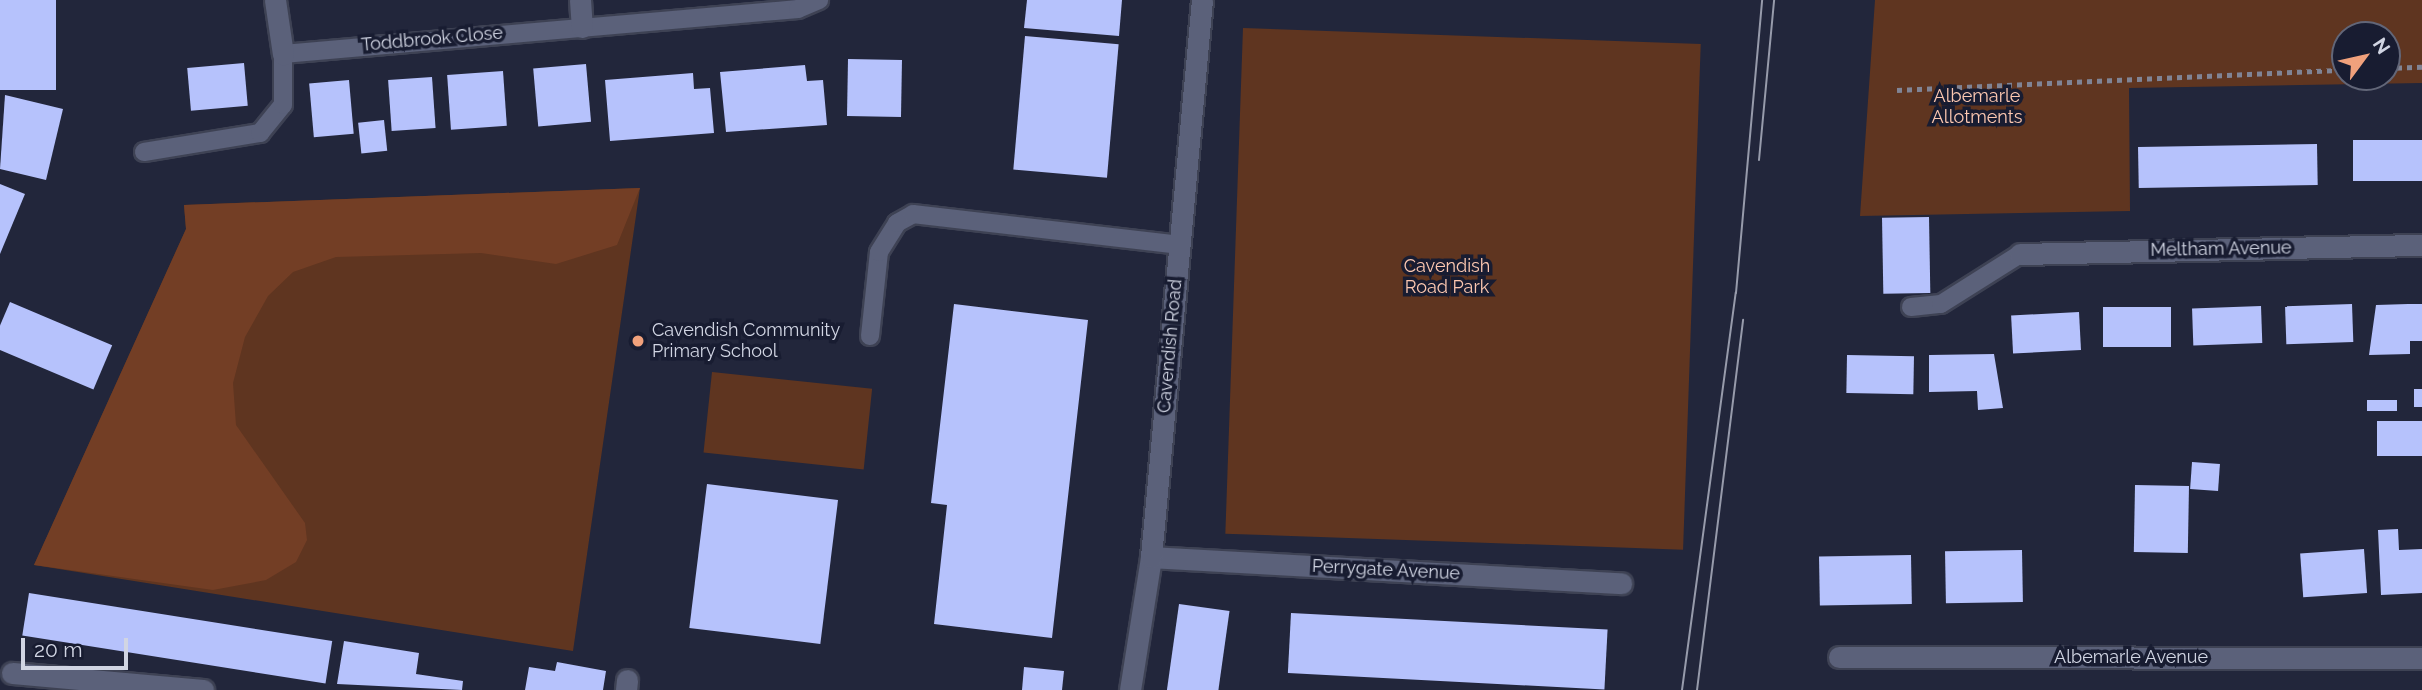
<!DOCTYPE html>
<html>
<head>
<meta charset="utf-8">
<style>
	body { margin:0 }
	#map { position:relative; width:2422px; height:690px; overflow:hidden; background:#22263b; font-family:Raleway,sans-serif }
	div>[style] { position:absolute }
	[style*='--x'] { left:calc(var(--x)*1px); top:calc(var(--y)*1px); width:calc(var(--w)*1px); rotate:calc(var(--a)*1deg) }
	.green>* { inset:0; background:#5f3520; transform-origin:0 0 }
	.forest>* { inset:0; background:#733e25 }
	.building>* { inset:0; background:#b6c2fc; transform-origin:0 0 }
	.path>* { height:4.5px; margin-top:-2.25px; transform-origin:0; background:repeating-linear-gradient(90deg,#808495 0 5px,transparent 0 10px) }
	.roads { filter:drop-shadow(2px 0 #3e4254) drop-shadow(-2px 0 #3e4254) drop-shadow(0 2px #3e4254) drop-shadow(0 -2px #3e4254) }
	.lane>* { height:18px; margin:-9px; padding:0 9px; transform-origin:9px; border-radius:9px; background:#5b617a }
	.street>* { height:21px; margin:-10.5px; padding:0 10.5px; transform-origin:10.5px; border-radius:10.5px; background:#5b617a }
	.tram>* { height:2px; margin:-1px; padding:0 1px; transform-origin:1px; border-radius:1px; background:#979bab }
	.dots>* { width:19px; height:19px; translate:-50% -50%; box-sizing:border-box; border:4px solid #181c31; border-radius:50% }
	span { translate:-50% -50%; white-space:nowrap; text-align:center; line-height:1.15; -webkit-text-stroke:7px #181c31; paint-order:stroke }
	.street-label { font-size:18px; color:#d1d5e3 }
	.park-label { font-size:18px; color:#fdc8b1 }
	.poi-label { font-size:18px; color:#d1d5e3 }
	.left { translate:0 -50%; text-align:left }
	.north { position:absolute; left:2331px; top:21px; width:70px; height:70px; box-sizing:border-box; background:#181c31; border:2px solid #626678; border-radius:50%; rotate:57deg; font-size:19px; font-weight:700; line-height:28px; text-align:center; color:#d1d5e3 }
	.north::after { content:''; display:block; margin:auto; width:24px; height:32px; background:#f1a17c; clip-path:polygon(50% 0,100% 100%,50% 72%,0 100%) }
	.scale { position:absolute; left:21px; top:638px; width:107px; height:32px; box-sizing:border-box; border:4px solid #d1d5e3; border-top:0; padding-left:9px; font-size:21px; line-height:24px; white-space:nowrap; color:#d1d5e3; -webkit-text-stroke:5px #181c31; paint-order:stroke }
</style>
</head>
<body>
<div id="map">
	<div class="green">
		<i style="clip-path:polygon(evenodd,1875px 0,2422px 0,2422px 83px,2129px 88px,2130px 211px,1860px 216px,1875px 0,2345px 35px,2387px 35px,2387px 77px,2345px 77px,2345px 35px)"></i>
		<i style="left:1243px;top:28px;width:458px;height:506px;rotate:2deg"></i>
		<i style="clip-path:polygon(640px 188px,573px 651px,34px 565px,186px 229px,184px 205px)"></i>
		<i style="left:712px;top:372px;width:161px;height:81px;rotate:6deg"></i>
	</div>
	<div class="forest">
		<i style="clip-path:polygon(640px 188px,617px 245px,556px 264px,481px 253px,336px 257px,293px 272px,268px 296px,245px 337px,233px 383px,236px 425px,305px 523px,307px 540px,296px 562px,266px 580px,213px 590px,34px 565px,186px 229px,184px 205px)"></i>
	</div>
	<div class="building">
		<i style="left:0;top:0;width:56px;height:90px"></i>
		<i style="clip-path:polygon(1027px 0,1122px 0,1119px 36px,1024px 28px)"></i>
		<i style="left:1025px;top:36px;width:94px;height:134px;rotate:5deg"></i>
		<i style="left:848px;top:59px;width:54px;height:57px;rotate:1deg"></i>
		<i style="left:244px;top:63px;width:43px;height:57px;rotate:85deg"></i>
		<i style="left:586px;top:64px;width:58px;height:53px;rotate:85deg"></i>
		<i style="clip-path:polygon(805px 65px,807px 81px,823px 80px,827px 125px,726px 132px,720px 72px)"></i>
		<i style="left:503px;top:71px;width:55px;height:56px;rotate:86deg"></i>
		<i style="clip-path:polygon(693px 73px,694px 89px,710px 88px,714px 133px,610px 141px,605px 80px)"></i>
		<i style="left:432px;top:77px;width:51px;height:44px;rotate:86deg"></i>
		<i style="left:349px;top:80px;width:54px;height:40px;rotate:85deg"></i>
		<i style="clip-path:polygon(5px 95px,63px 109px,46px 180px,0 169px)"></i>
		<i style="left:384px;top:120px;width:31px;height:26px;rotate:84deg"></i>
		<i style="left:2422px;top:140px;width:41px;height:69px;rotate:90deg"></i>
		<i style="left:2317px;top:144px;width:41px;height:179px;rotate:89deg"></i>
		<i style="clip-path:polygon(0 184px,25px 194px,0 254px)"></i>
		<i style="left:1929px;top:217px;width:76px;height:47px;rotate:89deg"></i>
		<i style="left:10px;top:302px;width:111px;height:48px;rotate:23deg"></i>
		<i style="clip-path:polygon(954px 304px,1088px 320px,1052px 638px,934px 624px,947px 505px,931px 503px)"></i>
		<i style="left:2352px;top:304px;width:38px;height:67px;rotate:88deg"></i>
		<i style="clip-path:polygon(2408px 304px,2422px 304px,2422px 341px,2410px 341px,2410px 354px,2369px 355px,2376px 305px)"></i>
		<i style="left:2261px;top:306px;width:37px;height:69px;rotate:88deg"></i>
		<i style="left:2171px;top:307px;width:40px;height:68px;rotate:90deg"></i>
		<i style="left:2079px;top:312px;width:38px;height:68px;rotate:87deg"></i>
		<i style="clip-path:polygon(1994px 354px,2003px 408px,1978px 410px,1977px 391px,1929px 392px,1929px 355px)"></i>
		<i style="left:1847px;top:355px;width:67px;height:38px;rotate:1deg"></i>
		<i style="left:2414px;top:389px;width:8px;height:18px"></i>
		<i style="left:2397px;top:400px;width:11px;height:30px;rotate:90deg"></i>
		<i style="left:2422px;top:421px;width:35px;height:45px;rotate:90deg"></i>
		<i style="left:2192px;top:462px;width:28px;height:27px;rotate:4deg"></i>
		<i style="left:707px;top:484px;width:132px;height:145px;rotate:7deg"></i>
		<i style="left:2135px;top:485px;width:54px;height:67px;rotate:1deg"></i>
		<i style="clip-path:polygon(2398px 529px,2399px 550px,2422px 549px,2422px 593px,2381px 595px,2378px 530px)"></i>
		<i style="left:2364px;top:549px;width:44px;height:64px;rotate:86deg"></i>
		<i style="left:2022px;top:550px;width:52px;height:77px;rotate:89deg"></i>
		<i style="left:1911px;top:555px;width:49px;height:92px;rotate:89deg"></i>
		<i style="left:29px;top:593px;width:307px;height:43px;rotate:9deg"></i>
		<i style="left:1179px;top:604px;width:51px;height:87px;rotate:8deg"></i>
		<i style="left:1291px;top:613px;width:317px;height:60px;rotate:3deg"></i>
		<i style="clip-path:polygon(344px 641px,419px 653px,416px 674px,463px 681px,462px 690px,337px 684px)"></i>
		<i style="clip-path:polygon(557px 662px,606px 671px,603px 690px,525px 690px,529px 667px,555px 671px)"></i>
		<i style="clip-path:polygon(1024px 667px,1064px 671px,1062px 690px,1022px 690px)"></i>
	</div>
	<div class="path">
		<i style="--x:2387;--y:68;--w:35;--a:-2"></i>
		<i style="--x:1897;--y:90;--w:448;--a:-2.6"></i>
	</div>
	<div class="roads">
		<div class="lane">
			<i style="--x:144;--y:152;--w:118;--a:-9.3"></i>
			<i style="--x:260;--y:133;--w:36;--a:-51"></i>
			<i style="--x:283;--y:105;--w:51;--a:-90"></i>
			<i style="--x:283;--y:54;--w:517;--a:-4.99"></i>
			<i style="--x:798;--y:9;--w:23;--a:-23"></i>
			<i style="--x:1911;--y:307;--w:30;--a:-6"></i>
			<i style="--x:1941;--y:304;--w:93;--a:-32.3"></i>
			<i style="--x:870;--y:336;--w:84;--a:-83.9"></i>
			<i style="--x:879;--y:252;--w:34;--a:-58"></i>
			<i style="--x:897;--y:223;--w:18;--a:-29"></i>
			<i style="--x:913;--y:214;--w:269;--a:6.6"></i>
		</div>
		<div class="street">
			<i style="--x:275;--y:0;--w:55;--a:81.6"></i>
			<i style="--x:580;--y:0;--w:27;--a:86"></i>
			<i style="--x:2020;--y:254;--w:402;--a:-1.3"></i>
			<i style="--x:1151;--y:557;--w:471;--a:3.2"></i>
			<i style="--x:1839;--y:657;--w:583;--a:0.1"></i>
			<i style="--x:12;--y:673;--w:192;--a:5.1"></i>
			<i style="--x:626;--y:690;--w:10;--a:-84"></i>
			<i style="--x:1130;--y:690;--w:135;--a:-81"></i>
			<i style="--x:1151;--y:557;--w:559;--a:-84.77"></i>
		</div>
	</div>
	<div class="tram">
		<i style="--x:1759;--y:160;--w:161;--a:-84.6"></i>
		<i style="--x:1682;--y:690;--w:401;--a:-82.3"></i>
		<i style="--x:1736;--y:293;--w:294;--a:-84.9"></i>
		<i style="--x:1697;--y:690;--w:373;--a:-82.9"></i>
	</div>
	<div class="dots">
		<i style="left:638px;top:341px;background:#f1a17c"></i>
	</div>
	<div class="street-label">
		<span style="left:432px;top:39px;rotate:-5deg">Toddbrook Close</span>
		<span style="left:2221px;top:249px;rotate:-1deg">Meltham Avenue</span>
		<span style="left:1170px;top:346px;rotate:-85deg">Cavendish Road</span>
		<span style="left:1386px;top:570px;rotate:3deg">Perrygate Avenue</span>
		<span style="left:2131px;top:657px">Albemarle Avenue</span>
	</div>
	<div class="park-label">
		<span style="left:1977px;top:107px">Albemarle<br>Allotments</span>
		<span style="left:1447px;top:277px">Cavendish<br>Road Park</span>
	</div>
	<div class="poi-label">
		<span class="left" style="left:652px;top:341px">Cavendish Community<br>Primary School</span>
	</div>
	<div class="north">N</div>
	<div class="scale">20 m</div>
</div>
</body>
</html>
